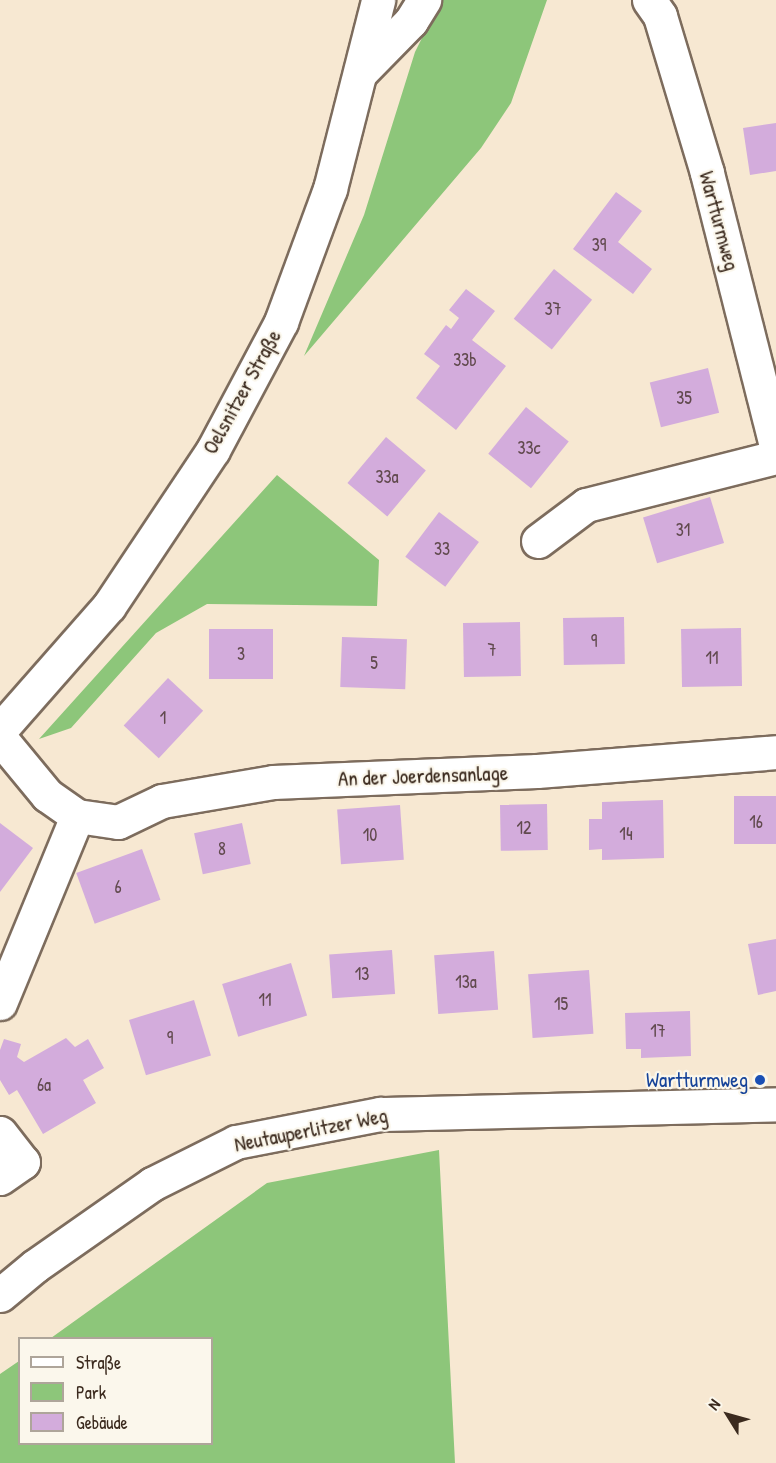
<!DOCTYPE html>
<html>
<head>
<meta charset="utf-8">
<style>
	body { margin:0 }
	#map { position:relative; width:776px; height:1463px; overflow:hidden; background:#f7e8d2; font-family:"Patrick Hand",sans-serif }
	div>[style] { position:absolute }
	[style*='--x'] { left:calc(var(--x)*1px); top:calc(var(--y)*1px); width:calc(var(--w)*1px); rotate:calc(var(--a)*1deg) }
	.green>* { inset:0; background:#8dc67a }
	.building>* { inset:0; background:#d3acdc; transform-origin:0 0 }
	.roads { filter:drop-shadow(2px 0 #7d6c5d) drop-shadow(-2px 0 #7d6c5d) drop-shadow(0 2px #7d6c5d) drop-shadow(0 -2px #7d6c5d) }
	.minor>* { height:33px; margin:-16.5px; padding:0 16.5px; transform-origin:16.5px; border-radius:16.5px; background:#fff }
	.major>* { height:33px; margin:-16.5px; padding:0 16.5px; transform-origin:16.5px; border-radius:16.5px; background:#fff }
	.dots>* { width:16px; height:16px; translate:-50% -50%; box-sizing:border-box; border:3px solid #fbf7ec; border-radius:50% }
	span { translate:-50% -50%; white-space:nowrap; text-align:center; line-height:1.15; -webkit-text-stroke:4.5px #fbf7ec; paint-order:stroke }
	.number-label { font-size:18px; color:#614a4e }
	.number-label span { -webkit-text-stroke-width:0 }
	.street-label { font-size:21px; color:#3b2a1e }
	.transit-label { font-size:21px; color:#164399 }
	.right { translate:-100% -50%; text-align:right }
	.legend { position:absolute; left:18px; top:1337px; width:195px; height:108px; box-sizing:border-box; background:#fbf7ec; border:2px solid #aea59a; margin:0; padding:8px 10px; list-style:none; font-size:18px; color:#3b2a1e }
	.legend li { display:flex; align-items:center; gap:12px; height:30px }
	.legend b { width:30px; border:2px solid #aea59a }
	.north { position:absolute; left:698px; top:1385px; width:60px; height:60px; -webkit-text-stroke:4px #fbf7ec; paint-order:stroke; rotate:307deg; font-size:16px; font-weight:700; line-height:24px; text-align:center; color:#3b2a1e }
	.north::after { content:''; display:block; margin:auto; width:21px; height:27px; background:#3b2a1e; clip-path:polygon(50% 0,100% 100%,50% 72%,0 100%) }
</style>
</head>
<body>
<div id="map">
	<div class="green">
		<i style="clip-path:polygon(441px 0,547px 0,511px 103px,481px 148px,304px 356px,364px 215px,415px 52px)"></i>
		<i style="clip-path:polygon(277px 475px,379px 560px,377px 606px,207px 604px,156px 633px,71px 728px,39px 739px)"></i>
		<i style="clip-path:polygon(439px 1150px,455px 1463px,0 1463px,0 1374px,19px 1361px,20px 1444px,212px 1444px,212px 1338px,51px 1338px,267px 1183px)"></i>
	</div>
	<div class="building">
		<i style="clip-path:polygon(776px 123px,776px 171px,750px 175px,743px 128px)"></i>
		<i style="clip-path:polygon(616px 192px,642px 211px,618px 242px,652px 269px,633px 294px,573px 249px)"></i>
		<i style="left:554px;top:269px;width:49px;height:64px;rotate:39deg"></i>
		<i style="clip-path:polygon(466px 289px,495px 311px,472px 340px,506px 366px,456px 430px,416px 398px,440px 366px,424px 354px,446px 325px,451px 329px,459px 318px,449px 310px)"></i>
		<i style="left:708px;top:368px;width:46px;height:60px;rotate:76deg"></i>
		<i style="left:526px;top:407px;width:55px;height:60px;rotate:39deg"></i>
		<i style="left:386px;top:437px;width:52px;height:60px;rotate:40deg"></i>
		<i style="left:710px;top:497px;width:48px;height:70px;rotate:73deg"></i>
		<i style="left:439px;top:512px;width:50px;height:56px;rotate:37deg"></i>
		<i style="left:624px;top:617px;width:47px;height:61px;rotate:89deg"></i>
		<i style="left:520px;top:622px;width:54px;height:57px;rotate:89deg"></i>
		<i style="left:741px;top:628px;width:58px;height:60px;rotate:89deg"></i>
		<i style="left:273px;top:629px;width:50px;height:64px;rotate:90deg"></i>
		<i style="left:342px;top:637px;width:65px;height:50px;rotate:2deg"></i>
		<i style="left:168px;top:678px;width:48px;height:65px;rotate:43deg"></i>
		<i style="left:776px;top:796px;width:48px;height:42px;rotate:90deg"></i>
		<i style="clip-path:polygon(663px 800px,664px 858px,602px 860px,602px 849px,589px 850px,589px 819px,602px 819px,602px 802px)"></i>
		<i style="left:547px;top:804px;width:46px;height:47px;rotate:89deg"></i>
		<i style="left:400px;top:805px;width:55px;height:63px;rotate:86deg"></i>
		<i style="clip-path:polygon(0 823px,33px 848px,0 892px)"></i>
		<i style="left:242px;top:823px;width:42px;height:49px;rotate:78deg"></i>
		<i style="left:142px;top:849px;width:54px;height:70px;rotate:70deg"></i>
		<i style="clip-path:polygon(776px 939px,776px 991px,758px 995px,748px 944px)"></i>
		<i style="left:392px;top:950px;width:44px;height:63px;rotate:86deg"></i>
		<i style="left:494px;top:951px;width:59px;height:60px;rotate:86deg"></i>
		<i style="left:291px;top:963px;width:55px;height:72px;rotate:73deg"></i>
		<i style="left:589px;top:970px;width:64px;height:61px;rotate:86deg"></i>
		<i style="left:194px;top:1000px;width:58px;height:68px;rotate:73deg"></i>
		<i style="clip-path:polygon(690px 1011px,691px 1056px,641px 1058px,641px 1049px,626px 1049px,625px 1013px)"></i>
		<i style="clip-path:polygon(66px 1038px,75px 1047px,88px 1039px,104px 1068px,83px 1080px,96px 1103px,43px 1134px,17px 1090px,9px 1095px,0 1080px,0 1050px,4px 1039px,21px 1044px,17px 1057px,24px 1062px)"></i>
	</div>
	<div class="roads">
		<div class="minor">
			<i style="--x:649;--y:0;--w:19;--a:55"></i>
			<i style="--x:660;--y:16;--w:164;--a:73.3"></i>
			<i style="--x:707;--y:173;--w:282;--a:75.8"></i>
			<i style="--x:363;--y:70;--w:69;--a:-45.6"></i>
			<i style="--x:411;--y:21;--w:25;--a:-58"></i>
			<i style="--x:538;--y:541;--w:60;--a:-36.9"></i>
			<i style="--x:586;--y:505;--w:196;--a:-14.2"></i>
			<i style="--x:0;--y:738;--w:74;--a:50.5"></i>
			<i style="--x:47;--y:795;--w:37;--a:35"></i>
			<i style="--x:77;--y:816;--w:41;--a:8.3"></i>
			<i style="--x:118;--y:822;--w:49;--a:-25.5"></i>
			<i style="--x:162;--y:801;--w:113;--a:-9.7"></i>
			<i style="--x:273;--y:782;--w:264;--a:-2.4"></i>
			<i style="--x:537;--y:771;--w:240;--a:-4.5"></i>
			<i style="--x:0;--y:1003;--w:202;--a:-67.6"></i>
			<i style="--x:0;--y:1133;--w:37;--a:52"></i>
			<i style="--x:23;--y:1162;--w:28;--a:145"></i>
			<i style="--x:0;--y:1295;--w:45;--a:-39.6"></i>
			<i style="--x:35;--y:1266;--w:143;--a:-35"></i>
			<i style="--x:152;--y:1184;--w:94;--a:-26.6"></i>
			<i style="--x:236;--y:1142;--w:147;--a:-11"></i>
			<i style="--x:380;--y:1114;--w:396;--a:-1.4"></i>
		</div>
		<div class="major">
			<i style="--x:0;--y:730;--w:165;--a:-48.7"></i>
			<i style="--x:109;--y:606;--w:187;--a:-56.3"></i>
			<i style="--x:213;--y:450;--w:145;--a:-62"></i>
			<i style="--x:281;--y:322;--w:142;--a:-69.8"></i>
			<i style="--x:330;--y:189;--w:195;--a:-75.7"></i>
		</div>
	</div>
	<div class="dots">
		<i style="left:760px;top:1080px;background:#1a4fb4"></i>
	</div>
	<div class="number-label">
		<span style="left:599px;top:245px">39</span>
		<span style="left:553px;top:309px">37</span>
		<span style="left:465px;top:360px">33b</span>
		<span style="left:684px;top:398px">35</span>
		<span style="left:529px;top:448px">33c</span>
		<span style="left:387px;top:477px">33a</span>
		<span style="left:683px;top:530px">31</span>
		<span style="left:442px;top:549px">33</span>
		<span style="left:594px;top:641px">9</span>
		<span style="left:492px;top:650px">7</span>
		<span style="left:241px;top:654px">3</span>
		<span style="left:712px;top:658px">11</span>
		<span style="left:374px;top:663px">5</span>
		<span style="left:163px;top:718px">1</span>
		<span style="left:756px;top:822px">16</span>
		<span style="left:524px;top:828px">12</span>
		<span style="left:626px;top:834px">14</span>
		<span style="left:370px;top:835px">10</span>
		<span style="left:222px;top:849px">8</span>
		<span style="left:118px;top:887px">6</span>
		<span style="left:362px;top:974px">13</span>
		<span style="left:466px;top:982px">13a</span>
		<span style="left:265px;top:1000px">11</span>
		<span style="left:561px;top:1004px">15</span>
		<span style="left:658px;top:1031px">17</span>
		<span style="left:170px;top:1038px">9</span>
		<span style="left:44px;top:1085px">6a</span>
	</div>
	<div class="street-label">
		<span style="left:719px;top:221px;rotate:75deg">Wartturmweg</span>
		<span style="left:242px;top:392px;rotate:-61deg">Oelsnitzer Straße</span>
		<span style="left:423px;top:776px;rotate:-2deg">An der Joerdensanlage</span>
		<span style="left:311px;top:1130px;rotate:-11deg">Neutauperlitzer Weg</span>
	</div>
	<div class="transit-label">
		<span class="right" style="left:748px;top:1080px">Wartturmweg</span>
	</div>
	<ul class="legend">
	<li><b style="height:8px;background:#fff"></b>Straße</li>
	<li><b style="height:16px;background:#8dc67a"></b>Park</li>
	<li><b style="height:16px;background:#d3acdc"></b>Gebäude</li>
	</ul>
	<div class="north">N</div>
</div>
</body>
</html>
